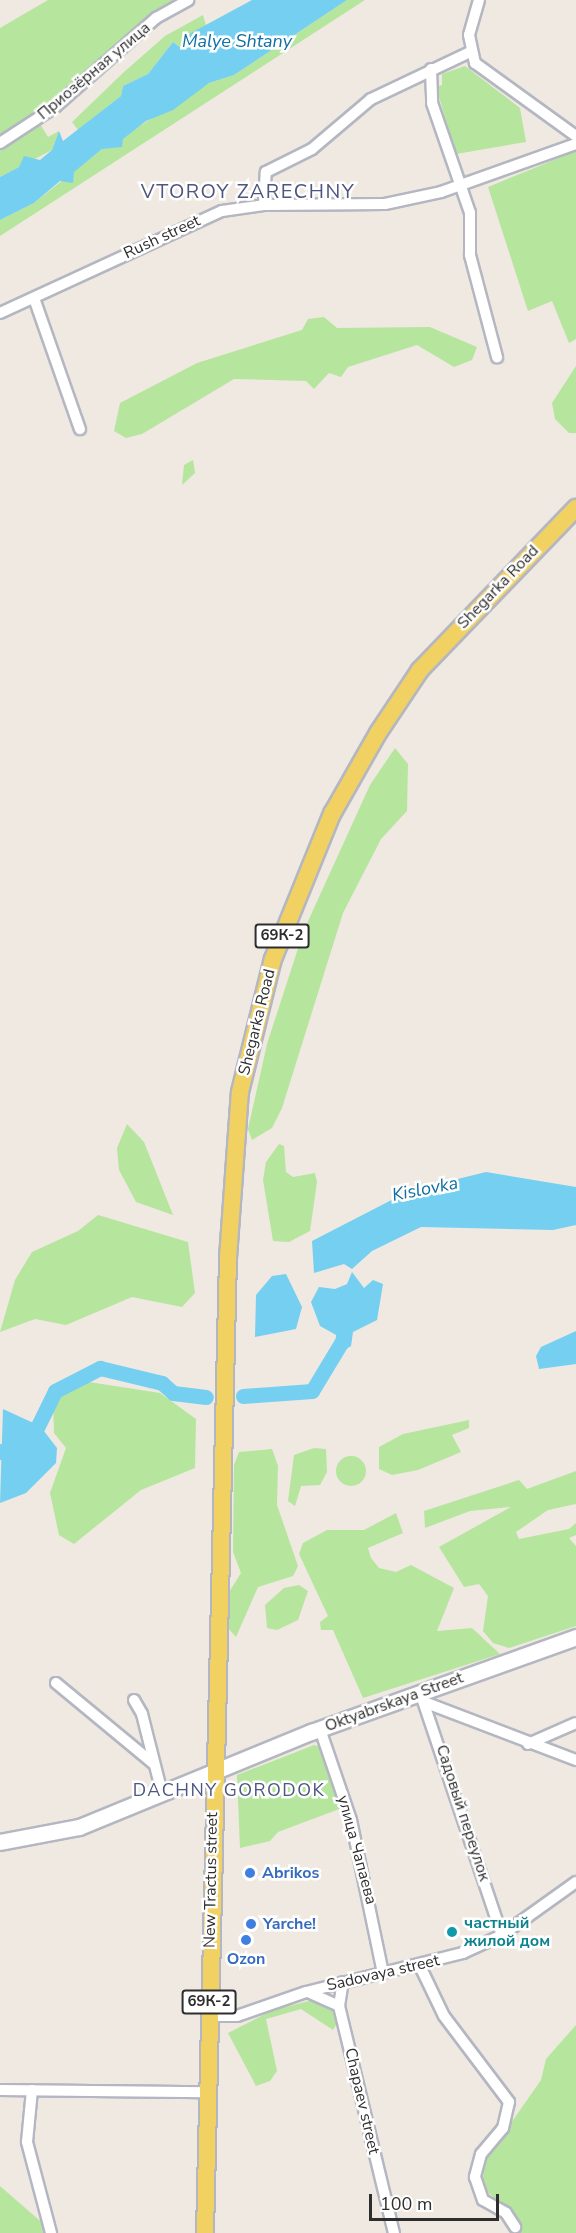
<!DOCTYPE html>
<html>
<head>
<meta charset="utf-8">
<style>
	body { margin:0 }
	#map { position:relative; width:576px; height:2233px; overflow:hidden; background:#efe9e1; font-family:"Nunito Sans",sans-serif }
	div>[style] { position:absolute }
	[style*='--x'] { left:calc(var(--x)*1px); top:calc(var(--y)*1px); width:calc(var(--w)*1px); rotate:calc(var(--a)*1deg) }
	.green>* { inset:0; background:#b6e59e }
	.round { border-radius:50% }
	.water>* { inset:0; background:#75cff0 }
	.river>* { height:15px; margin:-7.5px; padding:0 7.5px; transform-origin:7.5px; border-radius:7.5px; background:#75cff0 }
	.roads { filter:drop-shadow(2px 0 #b4b7c1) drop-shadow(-2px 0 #b4b7c1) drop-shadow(0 2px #b4b7c1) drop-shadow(0 -2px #b4b7c1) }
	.street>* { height:10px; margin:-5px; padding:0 5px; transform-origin:5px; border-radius:5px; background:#fff }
	.secondary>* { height:15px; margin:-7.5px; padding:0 7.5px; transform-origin:7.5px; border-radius:7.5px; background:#fff }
	.primary>* { height:16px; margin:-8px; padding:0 8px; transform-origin:8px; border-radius:8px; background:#f2d163 }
	.dots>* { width:16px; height:16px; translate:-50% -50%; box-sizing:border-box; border:3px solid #fff; border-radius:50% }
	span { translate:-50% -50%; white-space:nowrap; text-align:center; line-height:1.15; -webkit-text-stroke:5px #fff; paint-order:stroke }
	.shield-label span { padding:2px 4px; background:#fff; border:2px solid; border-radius:4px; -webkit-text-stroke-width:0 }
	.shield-label { font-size:15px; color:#2e2e2e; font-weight:700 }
	.street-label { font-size:16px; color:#2e2e2e }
	.shop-label { font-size:16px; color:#366cbe; font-weight:700 }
	.left { translate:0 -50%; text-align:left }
	.culture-label { font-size:16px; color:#0d838f; font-weight:700 }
	.water-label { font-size:18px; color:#0d6fa3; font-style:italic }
	.neighbourhood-label { font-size:18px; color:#4d5680; letter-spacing:1.5px }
	.quarter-label { font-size:20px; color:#4d5680; letter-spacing:1.5px }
	.scale { position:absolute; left:369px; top:2194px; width:130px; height:27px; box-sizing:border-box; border:3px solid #2e2e2e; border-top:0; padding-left:8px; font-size:18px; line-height:21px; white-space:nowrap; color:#2e2e2e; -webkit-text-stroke:4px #fff; paint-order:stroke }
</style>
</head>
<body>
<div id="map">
	<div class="green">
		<i style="clip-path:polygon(48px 0,173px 0,35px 116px,48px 137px,59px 131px,52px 150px,0 177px,0 28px)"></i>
		<i style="clip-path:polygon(347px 0,365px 0,0 236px,0 220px,34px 203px,102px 149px,209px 83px,234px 75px)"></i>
		<i style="clip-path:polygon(203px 15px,207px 29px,181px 48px,173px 42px,148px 74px,123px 86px,121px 96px,78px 130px,72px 122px,124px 72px,165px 36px)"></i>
		<i style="clip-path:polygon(465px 66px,520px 108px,526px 142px,456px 154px,436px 87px,442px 85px,442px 74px)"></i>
		<i style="clip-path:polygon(576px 151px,576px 339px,569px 343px,552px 301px,528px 311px,488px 187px)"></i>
		<i style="clip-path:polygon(324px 317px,337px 328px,430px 327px,477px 347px,472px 360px,454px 367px,417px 345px,348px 367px,341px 377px,329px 373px,314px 389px,306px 381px,234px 379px,142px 434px,126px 438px,114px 431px,120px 403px,197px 363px,302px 330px,308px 319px)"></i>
		<i style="clip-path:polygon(576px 366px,576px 433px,569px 433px,555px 419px,552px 403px)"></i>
		<i style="clip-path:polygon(193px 460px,195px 473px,182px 485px,184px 465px)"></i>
		<i style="clip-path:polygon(395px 748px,408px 764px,407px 811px,381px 839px,343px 913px,282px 1108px,272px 1128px,252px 1140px,248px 1129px,267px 1044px,304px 930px,370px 785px)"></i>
		<i style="clip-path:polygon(127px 1124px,144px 1142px,173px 1215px,136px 1202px,119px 1170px,117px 1148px)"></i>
		<i style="clip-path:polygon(279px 1144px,284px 1146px,286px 1172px,293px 1177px,315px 1173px,317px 1182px,310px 1231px,289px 1242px,273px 1241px,263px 1180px,266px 1162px)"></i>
		<i style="clip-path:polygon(98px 1215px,188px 1242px,195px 1293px,182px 1307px,132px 1297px,66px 1325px,35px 1319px,0 1332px,15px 1280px,32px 1252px,78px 1231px)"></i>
		<i style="clip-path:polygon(89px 1382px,160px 1393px,196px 1419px,195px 1468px,141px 1490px,74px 1544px,59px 1535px,50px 1493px,66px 1448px,54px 1433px,53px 1399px)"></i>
		<i style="clip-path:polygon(469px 1420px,469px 1428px,452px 1435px,461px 1452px,418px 1470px,392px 1475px,379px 1469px,379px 1447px,403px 1434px)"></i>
		<i style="clip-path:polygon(314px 1448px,326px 1449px,327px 1472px,320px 1485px,301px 1486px,295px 1506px,288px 1501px,294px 1455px)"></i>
		<i style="clip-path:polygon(272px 1449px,278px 1466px,277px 1505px,298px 1566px,293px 1576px,258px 1587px,236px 1637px,227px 1627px,226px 1597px,241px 1573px,233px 1552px,234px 1465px,239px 1452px)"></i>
		<i class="round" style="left:336px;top:1456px;width:30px;height:30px"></i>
		<i style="clip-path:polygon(576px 1471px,576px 1504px,548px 1510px,516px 1532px,519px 1539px,569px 1529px,576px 1523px,576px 1535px,569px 1538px,576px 1546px,576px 1626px,509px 1648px,493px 1643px,483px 1631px,488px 1596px,479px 1584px,464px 1587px,439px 1547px,511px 1507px,470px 1511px,425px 1528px,424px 1511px,519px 1480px,527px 1489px)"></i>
		<i style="clip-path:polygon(396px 1513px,403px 1533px,368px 1548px,371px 1558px,379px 1568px,396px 1572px,411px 1565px,454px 1588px,437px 1631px,472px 1628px,500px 1654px,363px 1698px,333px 1630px,321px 1630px,320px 1622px,328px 1616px,299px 1554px,303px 1543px,327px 1530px,364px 1530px)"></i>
		<i style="clip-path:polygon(299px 1585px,308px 1591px,298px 1620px,277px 1630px,267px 1628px,265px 1605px,284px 1588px)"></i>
		<i style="clip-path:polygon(314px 1745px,322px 1747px,342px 1808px,278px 1832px,270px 1841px,240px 1848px,237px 1775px)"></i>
		<i style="clip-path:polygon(313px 2000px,336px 2008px,339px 2020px,333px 2030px,301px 2009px,266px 2019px,277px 2071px,270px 2081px,256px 2086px,228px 2033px,273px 2010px)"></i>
		<i style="clip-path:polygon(576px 2025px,576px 2233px,517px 2233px,513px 2214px,482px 2187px,485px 2160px,541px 2080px,546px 2059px)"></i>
		<i style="clip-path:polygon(0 2186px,54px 2233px,0 2233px)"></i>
	</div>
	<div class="water">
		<i style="clip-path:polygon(252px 0,347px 0,234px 75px,209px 83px,173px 110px,146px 121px,123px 139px,122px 147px,102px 149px,74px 172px,73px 183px,60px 181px,34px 203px,0 220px,0 177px,19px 167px,24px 156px,40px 160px,52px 150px,59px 131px,63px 141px,121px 96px,123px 86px,148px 74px,173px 42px,181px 48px,191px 33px)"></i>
		<i style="clip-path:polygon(486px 1172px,576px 1187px,576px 1225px,553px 1230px,421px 1227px,372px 1251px,352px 1269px,344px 1264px,314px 1273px,312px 1241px,409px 1191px)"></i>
		<i style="clip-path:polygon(352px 1272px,364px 1288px,373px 1280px,383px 1284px,377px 1320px,353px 1332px,351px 1346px,335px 1356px,336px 1335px,320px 1326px,311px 1302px,319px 1287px,335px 1289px,347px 1284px)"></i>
		<i style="clip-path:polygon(286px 1274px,302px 1307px,296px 1329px,255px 1337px,256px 1295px,272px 1276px)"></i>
		<i style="clip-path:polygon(576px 1331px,576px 1364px,539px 1369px,536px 1356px,541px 1347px)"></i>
		<i style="clip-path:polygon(3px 1409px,40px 1426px,57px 1448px,56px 1463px,26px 1493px,0 1503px)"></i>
	</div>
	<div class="river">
		<i style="--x:243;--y:1396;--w:69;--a:-4.1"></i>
		<i style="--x:312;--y:1391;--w:62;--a:-58.9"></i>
		<i style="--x:0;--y:1452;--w:37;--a:-26"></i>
		<i style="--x:33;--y:1436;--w:50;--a:-63.9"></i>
		<i style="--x:55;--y:1391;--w:51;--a:-27.1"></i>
		<i style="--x:100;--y:1368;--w:64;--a:13.6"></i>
		<i style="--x:162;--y:1383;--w:15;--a:42"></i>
		<i style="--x:173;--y:1393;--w:33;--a:7"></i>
	</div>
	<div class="roads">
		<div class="street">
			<i style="--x:479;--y:0;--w:36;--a:106"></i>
			<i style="--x:469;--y:35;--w:29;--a:78"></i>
			<i style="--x:475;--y:63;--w:125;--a:35.9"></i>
			<i style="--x:431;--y:69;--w:34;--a:88"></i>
			<i style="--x:432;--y:103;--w:116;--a:70.9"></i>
			<i style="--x:470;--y:213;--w:42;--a:90"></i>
			<i style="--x:470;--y:255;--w:106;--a:75.2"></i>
			<i style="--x:0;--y:143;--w:66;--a:-33.2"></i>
			<i style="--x:55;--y:107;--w:135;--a:-41.4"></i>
			<i style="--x:156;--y:18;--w:37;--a:-29"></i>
			<i style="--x:264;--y:205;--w:33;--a:-87"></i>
			<i style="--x:266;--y:172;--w:51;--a:-26.6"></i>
			<i style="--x:312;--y:149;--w:77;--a:-40.3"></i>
			<i style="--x:371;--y:99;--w:110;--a:-25.4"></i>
			<i style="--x:34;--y:298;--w:139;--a:70.7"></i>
			<i style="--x:0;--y:313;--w:244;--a:-24.7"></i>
			<i style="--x:222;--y:211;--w:42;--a:-8.1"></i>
			<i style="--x:264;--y:205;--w:121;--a:-0.5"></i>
			<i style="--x:385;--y:204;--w:57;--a:-12.1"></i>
			<i style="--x:441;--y:192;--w:143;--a:-19.6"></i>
			<i style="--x:56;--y:1683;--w:127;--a:39.6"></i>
			<i style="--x:420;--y:1692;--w:256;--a:71.4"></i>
			<i style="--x:134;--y:1700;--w:16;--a:60"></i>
			<i style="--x:142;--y:1714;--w:81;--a:75.8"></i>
			<i style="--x:424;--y:1702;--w:163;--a:20.9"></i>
			<i style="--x:320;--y:1729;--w:96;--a:71.2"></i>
			<i style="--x:351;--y:1820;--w:156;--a:78.2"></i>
			<i style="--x:528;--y:1744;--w:52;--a:-23.6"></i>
			<i style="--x:420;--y:1966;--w:55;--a:64.4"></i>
			<i style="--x:444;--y:2016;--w:108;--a:52.9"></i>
			<i style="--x:509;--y:2102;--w:27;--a:103"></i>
			<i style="--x:503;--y:2128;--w:34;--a:130"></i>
			<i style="--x:481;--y:2154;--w:24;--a:105"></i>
			<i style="--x:475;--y:2177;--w:24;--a:71"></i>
			<i style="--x:483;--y:2200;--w:26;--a:29"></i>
			<i style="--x:506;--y:2213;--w:17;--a:57"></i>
			<i style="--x:310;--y:1993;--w:32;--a:24"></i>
			<i style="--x:339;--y:2006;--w:234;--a:76.4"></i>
			<i style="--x:339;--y:2006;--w:24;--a:-81"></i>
			<i style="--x:208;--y:2016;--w:29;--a:0"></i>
			<i style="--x:237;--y:2016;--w:73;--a:-19.2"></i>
			<i style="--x:306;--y:1992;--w:162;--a:-14"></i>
			<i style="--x:463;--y:1953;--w:43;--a:-24.8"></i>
			<i style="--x:502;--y:1935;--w:91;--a:-35.6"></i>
			<i style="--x:0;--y:2090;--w:207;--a:0.6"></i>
			<i style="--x:32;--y:2090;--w:52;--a:95.5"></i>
			<i style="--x:27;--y:2142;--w:94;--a:75.2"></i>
		</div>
		<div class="secondary">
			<i style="--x:0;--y:1842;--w:80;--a:-10.8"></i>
			<i style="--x:79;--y:1827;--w:251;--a:-22.3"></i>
			<i style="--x:311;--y:1732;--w:282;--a:-19.7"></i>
		</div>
		<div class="primary">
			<i style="--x:205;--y:2233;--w:975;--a:-88.65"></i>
			<i style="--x:228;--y:1258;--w:166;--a:-85.9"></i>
			<i style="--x:240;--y:1092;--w:137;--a:-76.1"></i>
			<i style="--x:273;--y:959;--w:157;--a:-67.9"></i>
			<i style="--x:332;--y:814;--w:93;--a:-60.4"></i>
			<i style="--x:378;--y:733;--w:76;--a:-56.3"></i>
			<i style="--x:420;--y:670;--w:225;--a:-46.1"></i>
		</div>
	</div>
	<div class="dots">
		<i style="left:250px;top:1873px;background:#3f7fe0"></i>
		<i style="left:251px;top:1924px;background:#3f7fe0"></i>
		<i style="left:452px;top:1932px;background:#0f9aa8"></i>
		<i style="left:246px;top:1940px;background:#3f7fe0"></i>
	</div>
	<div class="shield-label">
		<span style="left:282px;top:936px">69К-2</span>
		<span style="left:209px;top:2002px">69К-2</span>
	</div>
	<div class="street-label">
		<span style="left:94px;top:71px;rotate:-40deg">Приозёрная улица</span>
		<span style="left:162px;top:237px;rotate:-25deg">Rush street</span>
		<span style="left:498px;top:587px;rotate:-46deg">Shegarka Road</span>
		<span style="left:257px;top:1022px;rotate:-76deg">Shegarka Road</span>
		<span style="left:394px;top:1702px;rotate:-20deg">Oktyabrskaya Street</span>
		<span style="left:463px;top:1813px;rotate:72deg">Садовый переулок</span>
		<span style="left:357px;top:1850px;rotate:75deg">улица Чапаева</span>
		<span style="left:211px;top:1880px;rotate:-89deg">New Tractus street</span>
		<span style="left:383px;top:1973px;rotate:-13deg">Sadovaya street</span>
		<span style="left:362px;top:2101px;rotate:77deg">Chapaev street</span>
	</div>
	<div class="shop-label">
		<span class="left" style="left:262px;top:1873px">Abrikos</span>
		<span class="left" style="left:263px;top:1924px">Yarche!</span>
		<span style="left:246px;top:1959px">Ozon</span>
	</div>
	<div class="culture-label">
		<span class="left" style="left:464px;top:1932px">частный<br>жилой дом</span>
	</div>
	<div class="water-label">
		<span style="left:237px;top:41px">Malye Shtany</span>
		<span style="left:425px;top:1189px;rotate:-11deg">Kislovka</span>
	</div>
	<div class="neighbourhood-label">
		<span style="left:229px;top:1790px">DACHNY GORODOK</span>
	</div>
	<div class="quarter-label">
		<span style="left:248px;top:191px">VTOROY ZARECHNY</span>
	</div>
	<div class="scale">100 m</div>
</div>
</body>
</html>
